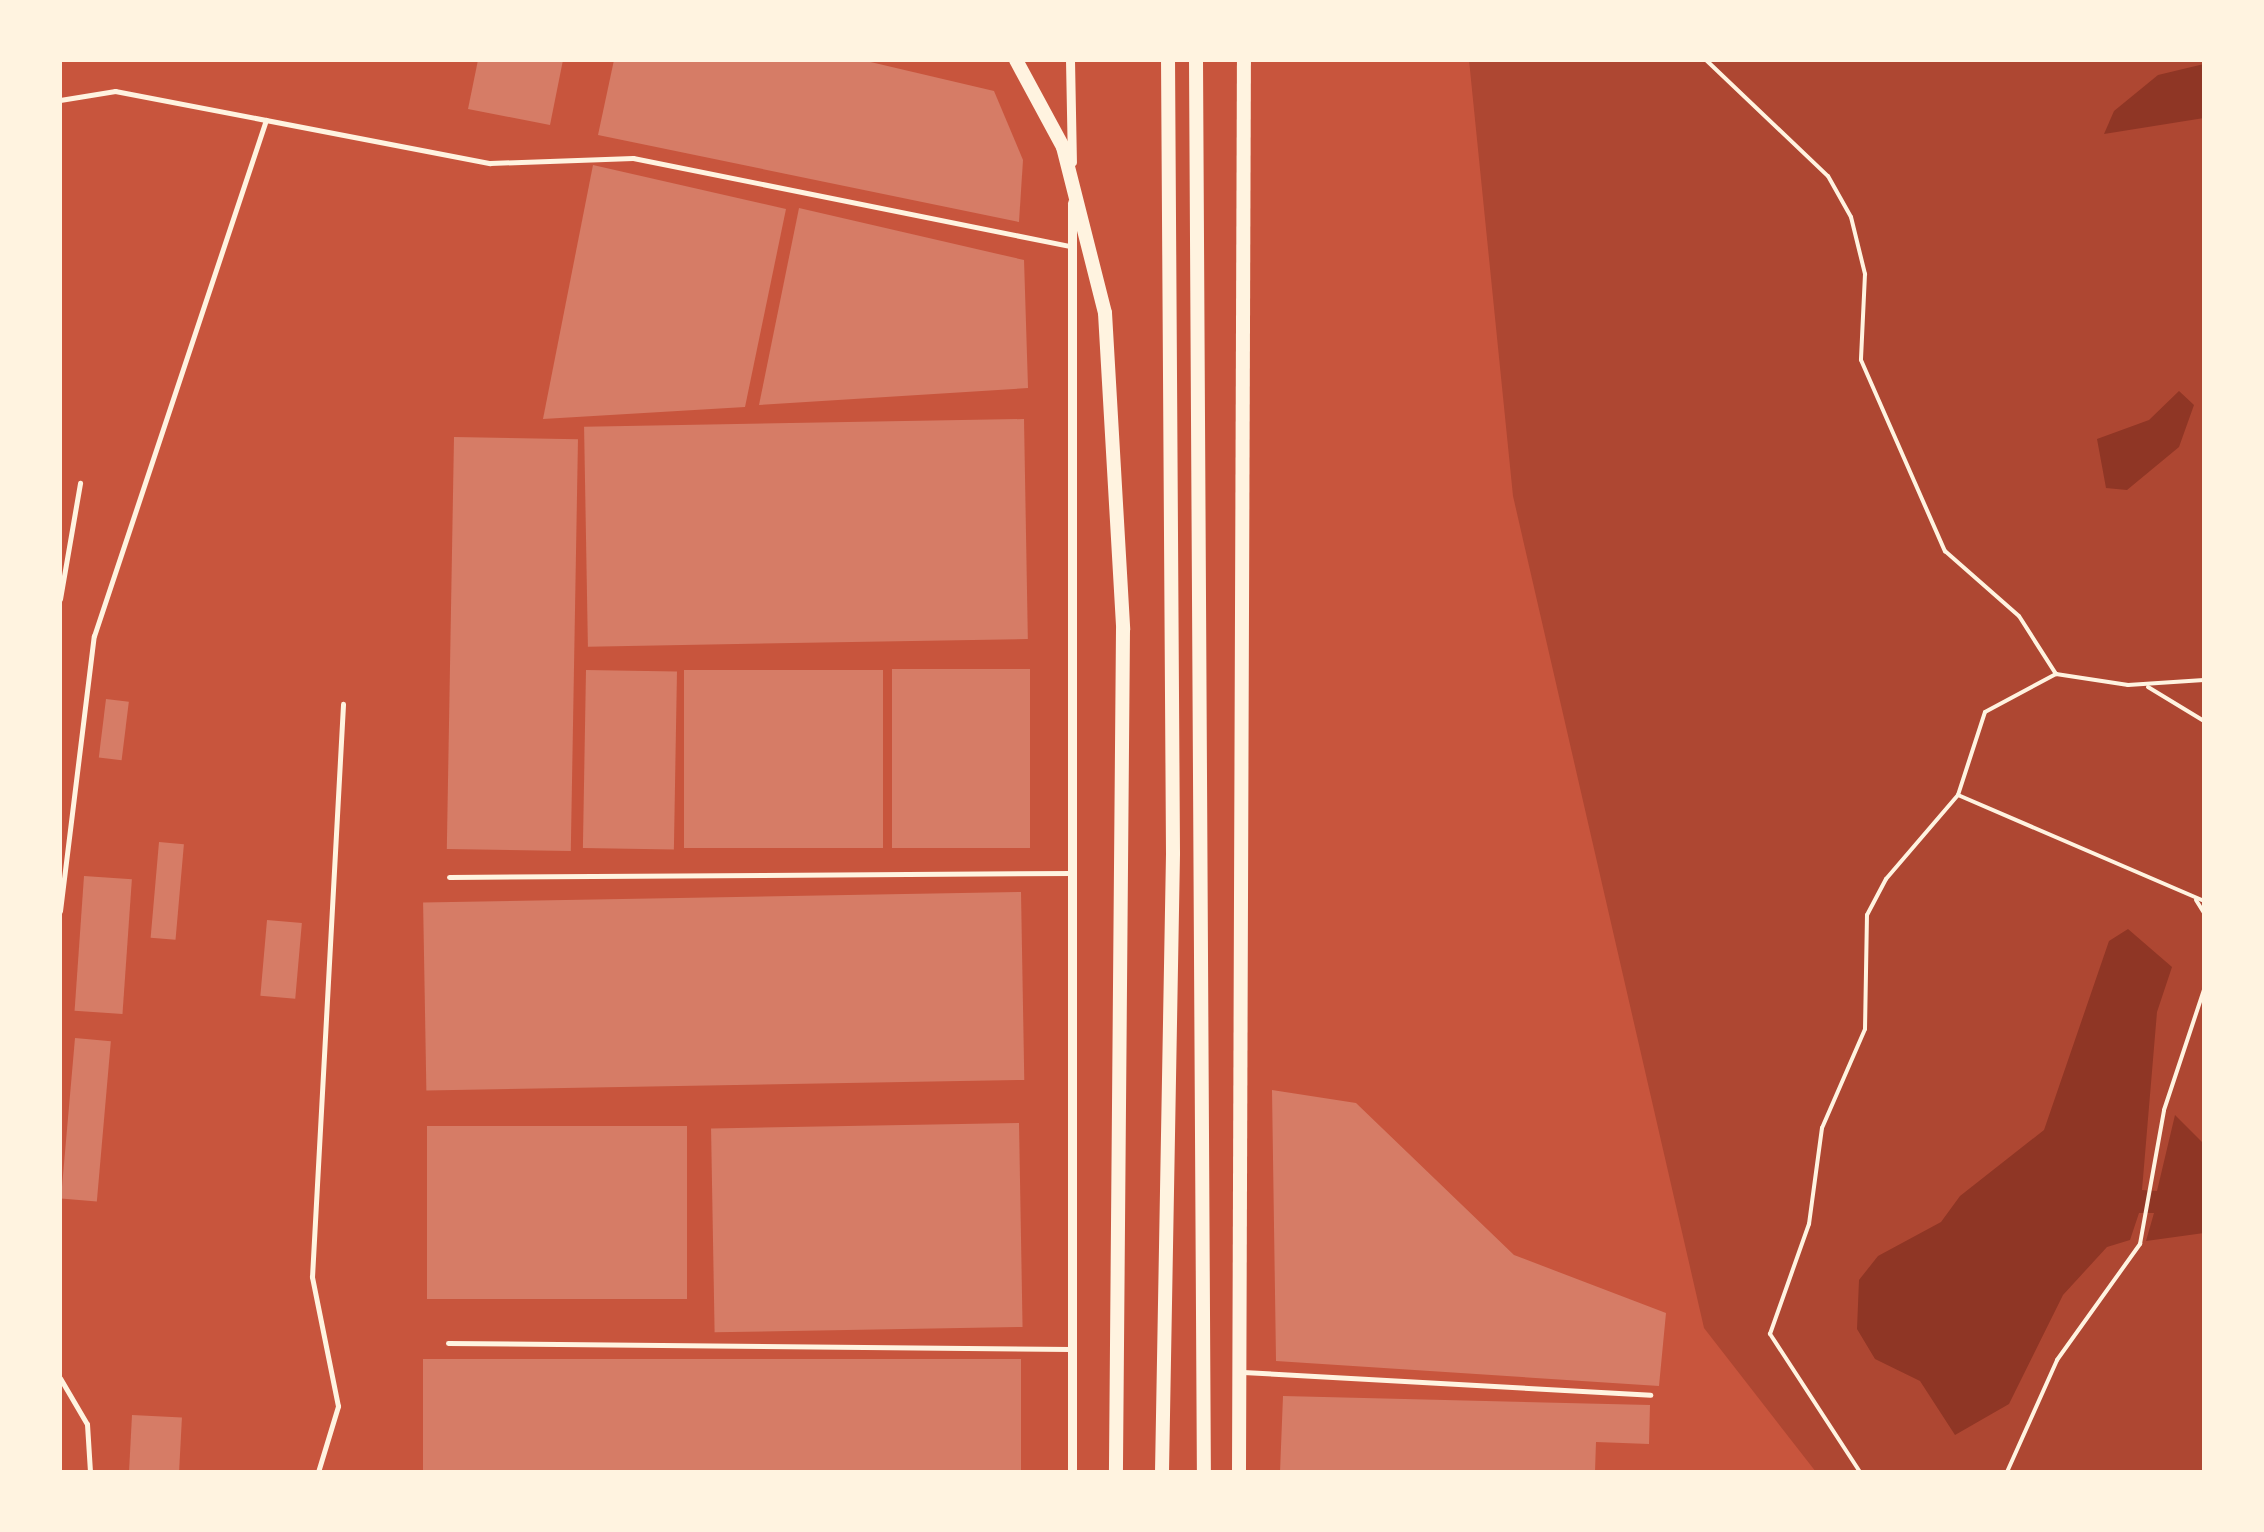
<!DOCTYPE html>
<html>
<head>
<meta charset="utf-8">
<style>
	body { margin:0 }
	#map { position:relative; width:2264px; height:1532px; overflow:hidden; background:#c8553d; font-family:"Source Serif 4",serif }
	div>[style] { position:absolute }
	[style*='--x'] { left:calc(var(--x)*1px); top:calc(var(--y)*1px); width:calc(var(--w)*1px); rotate:calc(var(--a)*1deg) }
	.green>* { inset:0; background:#ae4732 }
	.water>* { inset:0; background:#8f3625 }
	.building>* { inset:0; background:#d67c66; transform-origin:0 0 }
	.path>* { height:4px; margin:-2px; padding:0 2px; transform-origin:2px; border-radius:2px; background:#fff3e0 }
	.service>* { height:5px; margin:-2.5px; padding:0 2.5px; transform-origin:2.5px; border-radius:2.5px; background:#fff3e0 }
	.minor>* { height:9px; margin:-4.5px; padding:0 4.5px; transform-origin:4.5px; border-radius:4.5px; background:#fff3e0 }
	.primary>* { height:14px; margin:-7px; padding:0 7px; transform-origin:7px; border-radius:7px; background:#fff3e0 }
	span { translate:-50% -50%; white-space:nowrap; text-align:center; line-height:1.15; -webkit-text-stroke:8px #fff3e0; paint-order:stroke }
	.frame { position:absolute; inset:0; border:62px solid #fff3e0; pointer-events:none }
</style>
</head>
<body>
<div id="map">
	<div class="green">
		<i style="clip-path:polygon(1469px 60px,2204px 60px,2204px 1472px,1816px 1472px,1704px 1328px,1513px 496px)"></i>
	</div>
	<div class="water">
		<i style="clip-path:polygon(2204px 64px,2204px 118px,2104px 134px,2114px 111px,2158px 75px)"></i>
		<i style="clip-path:polygon(2179px 391px,2194px 405px,2179px 447px,2127px 490px,2106px 488px,2097px 439px,2149px 420px)"></i>
		<i style="clip-path:polygon(2128px 929px,2172px 967px,2157px 1012px,2142px 1190px,2157px 1191px,2175px 1115px,2204px 1144px,2204px 1233px,2146px 1241px,2154px 1213px,2139px 1213px,2130px 1240px,2107px 1247px,2063px 1295px,2009px 1404px,1955px 1435px,1920px 1381px,1875px 1359px,1857px 1329px,1859px 1280px,1878px 1256px,1941px 1222px,1960px 1196px,2044px 1130px,2109px 941px)"></i>
	</div>
	<div class="building">
		<i style="clip-path:polygon(478px 60px,563px 60px,550px 125px,468px 109px)"></i>
		<i style="clip-path:polygon(614px 60px,862px 60px,994px 91px,1023px 160px,1019px 222px,598px 135px)"></i>
		<i style="clip-path:polygon(593px 165px,786px 209px,745px 407px,543px 419px)"></i>
		<i style="clip-path:polygon(799px 208px,1024px 260px,1028px 388px,759px 405px)"></i>
		<i style="left:1024px;top:419px;width:220px;height:440px;rotate:89deg"></i>
		<i style="left:454px;top:437px;width:124px;height:412px;rotate:1deg"></i>
		<i style="left:1030px;top:669px;width:179px;height:138px;rotate:90deg"></i>
		<i style="left:586px;top:670px;width:91px;height:178px;rotate:1deg"></i>
		<i style="left:684px;top:670px;width:199px;height:178px"></i>
		<i style="left:106px;top:699px;width:23px;height:59px;rotate:7deg"></i>
		<i style="left:159px;top:842px;width:25px;height:96px;rotate:5deg"></i>
		<i style="left:84px;top:876px;width:48px;height:135px;rotate:4deg"></i>
		<i style="left:1021px;top:892px;width:188px;height:598px;rotate:89deg"></i>
		<i style="left:267px;top:920px;width:35px;height:76px;rotate:5deg"></i>
		<i style="left:75px;top:1038px;width:36px;height:161px;rotate:5deg"></i>
		<i style="clip-path:polygon(1272px 1090px,1356px 1103px,1514px 1255px,1666px 1313px,1659px 1386px,1276px 1361px)"></i>
		<i style="left:1019px;top:1123px;width:204px;height:308px;rotate:89deg"></i>
		<i style="left:687px;top:1126px;width:173px;height:260px;rotate:90deg"></i>
		<i style="left:1021px;top:1359px;width:113px;height:598px;rotate:90deg"></i>
		<i style="clip-path:polygon(1283px 1396px,1650px 1405px,1649px 1444px,1596px 1442px,1595px 1472px,1280px 1472px)"></i>
		<i style="left:132px;top:1415px;width:50px;height:57px;rotate:3deg"></i>
	</div>
	<div class="path">
		<i style="--x:1706;--y:60;--w:168;--a:43.6"></i>
		<i style="--x:1828;--y:176;--w:47;--a:60.7"></i>
		<i style="--x:1851;--y:217;--w:59;--a:76.2"></i>
		<i style="--x:1865;--y:274;--w:86;--a:92.7"></i>
		<i style="--x:1861;--y:360;--w:209;--a:66.3"></i>
		<i style="--x:1945;--y:551;--w:98;--a:41.3"></i>
		<i style="--x:2019;--y:616;--w:69;--a:57.5"></i>
		<i style="--x:2056;--y:674;--w:73;--a:8.7"></i>
		<i style="--x:2128;--y:685;--w:76;--a:-3.8"></i>
		<i style="--x:2148;--y:687;--w:66;--a:31.3"></i>
		<i style="--x:1958;--y:795;--w:87;--a:-72"></i>
		<i style="--x:1985;--y:712;--w:81;--a:-28.2"></i>
		<i style="--x:2196;--y:900;--w:15;--a:58"></i>
		<i style="--x:1860;--y:1472;--w:165;--a:-123.1"></i>
		<i style="--x:1770;--y:1334;--w:117;--a:-70.5"></i>
		<i style="--x:1809;--y:1224;--w:97;--a:-82.3"></i>
		<i style="--x:1822;--y:1128;--w:108;--a:-66.5"></i>
		<i style="--x:1865;--y:1029;--w:114;--a:-89"></i>
		<i style="--x:1867;--y:915;--w:41;--a:-62.2"></i>
		<i style="--x:1886;--y:879;--w:111;--a:-49.4"></i>
		<i style="--x:1958;--y:795;--w:268;--a:23.3"></i>
		<i style="--x:2007;--y:1472;--w:123;--a:-65.9"></i>
		<i style="--x:2057;--y:1360;--w:143;--a:-54.4"></i>
		<i style="--x:2140;--y:1244;--w:136;--a:-79.8"></i>
		<i style="--x:2164;--y:1110;--w:126;--a:-71.6"></i>
	</div>
	<div class="service">
		<i style="--x:60;--y:100;--w:56;--a:-9.3"></i>
		<i style="--x:115;--y:91;--w:382;--a:10.9"></i>
		<i style="--x:490;--y:163;--w:143;--a:-2"></i>
		<i style="--x:633;--y:158;--w:446;--a:11.4"></i>
		<i style="--x:60;--y:599;--w:118;--a:-80.2"></i>
		<i style="--x:449;--y:877;--w:624;--a:-0.37"></i>
		<i style="--x:60;--y:911;--w:277;--a:-83"></i>
		<i style="--x:94;--y:636;--w:544;--a:-71.57"></i>
		<i style="--x:448;--y:1343;--w:622;--a:0.55"></i>
		<i style="--x:1243;--y:1372;--w:408;--a:3.2"></i>
		<i style="--x:60;--y:1378;--w:53;--a:59.6"></i>
		<i style="--x:87;--y:1424;--w:48;--a:86.4"></i>
		<i style="--x:318;--y:1472;--w:69;--a:-73.1"></i>
		<i style="--x:338;--y:1406;--w:132;--a:-101.4"></i>
		<i style="--x:312;--y:1277;--w:574;--a:-86.9"></i>
	</div>
	<div class="minor">
		<i style="--x:1070;--y:60;--w:102;--a:88.9"></i>
		<i style="--x:1072;--y:1472;--w:1269;--a:-90"></i>
	</div>
	<div class="primary">
		<i style="--x:1016;--y:60;--w:99;--a:61.6"></i>
		<i style="--x:1063;--y:147;--w:171;--a:75.8"></i>
		<i style="--x:1105;--y:313;--w:317;--a:86.7"></i>
		<i style="--x:1123;--y:629;--w:843;--a:90.48"></i>
		<i style="--x:1196;--y:60;--w:1412;--a:89.68"></i>
		<i style="--x:1162;--y:1472;--w:619;--a:-88.98"></i>
		<i style="--x:1173;--y:853;--w:793;--a:-90.36"></i>
		<i style="--x:1239;--y:1472;--w:1412;--a:-89.8"></i>
	</div>
	<div class="frame"></div>
</div>
</body>
</html>
